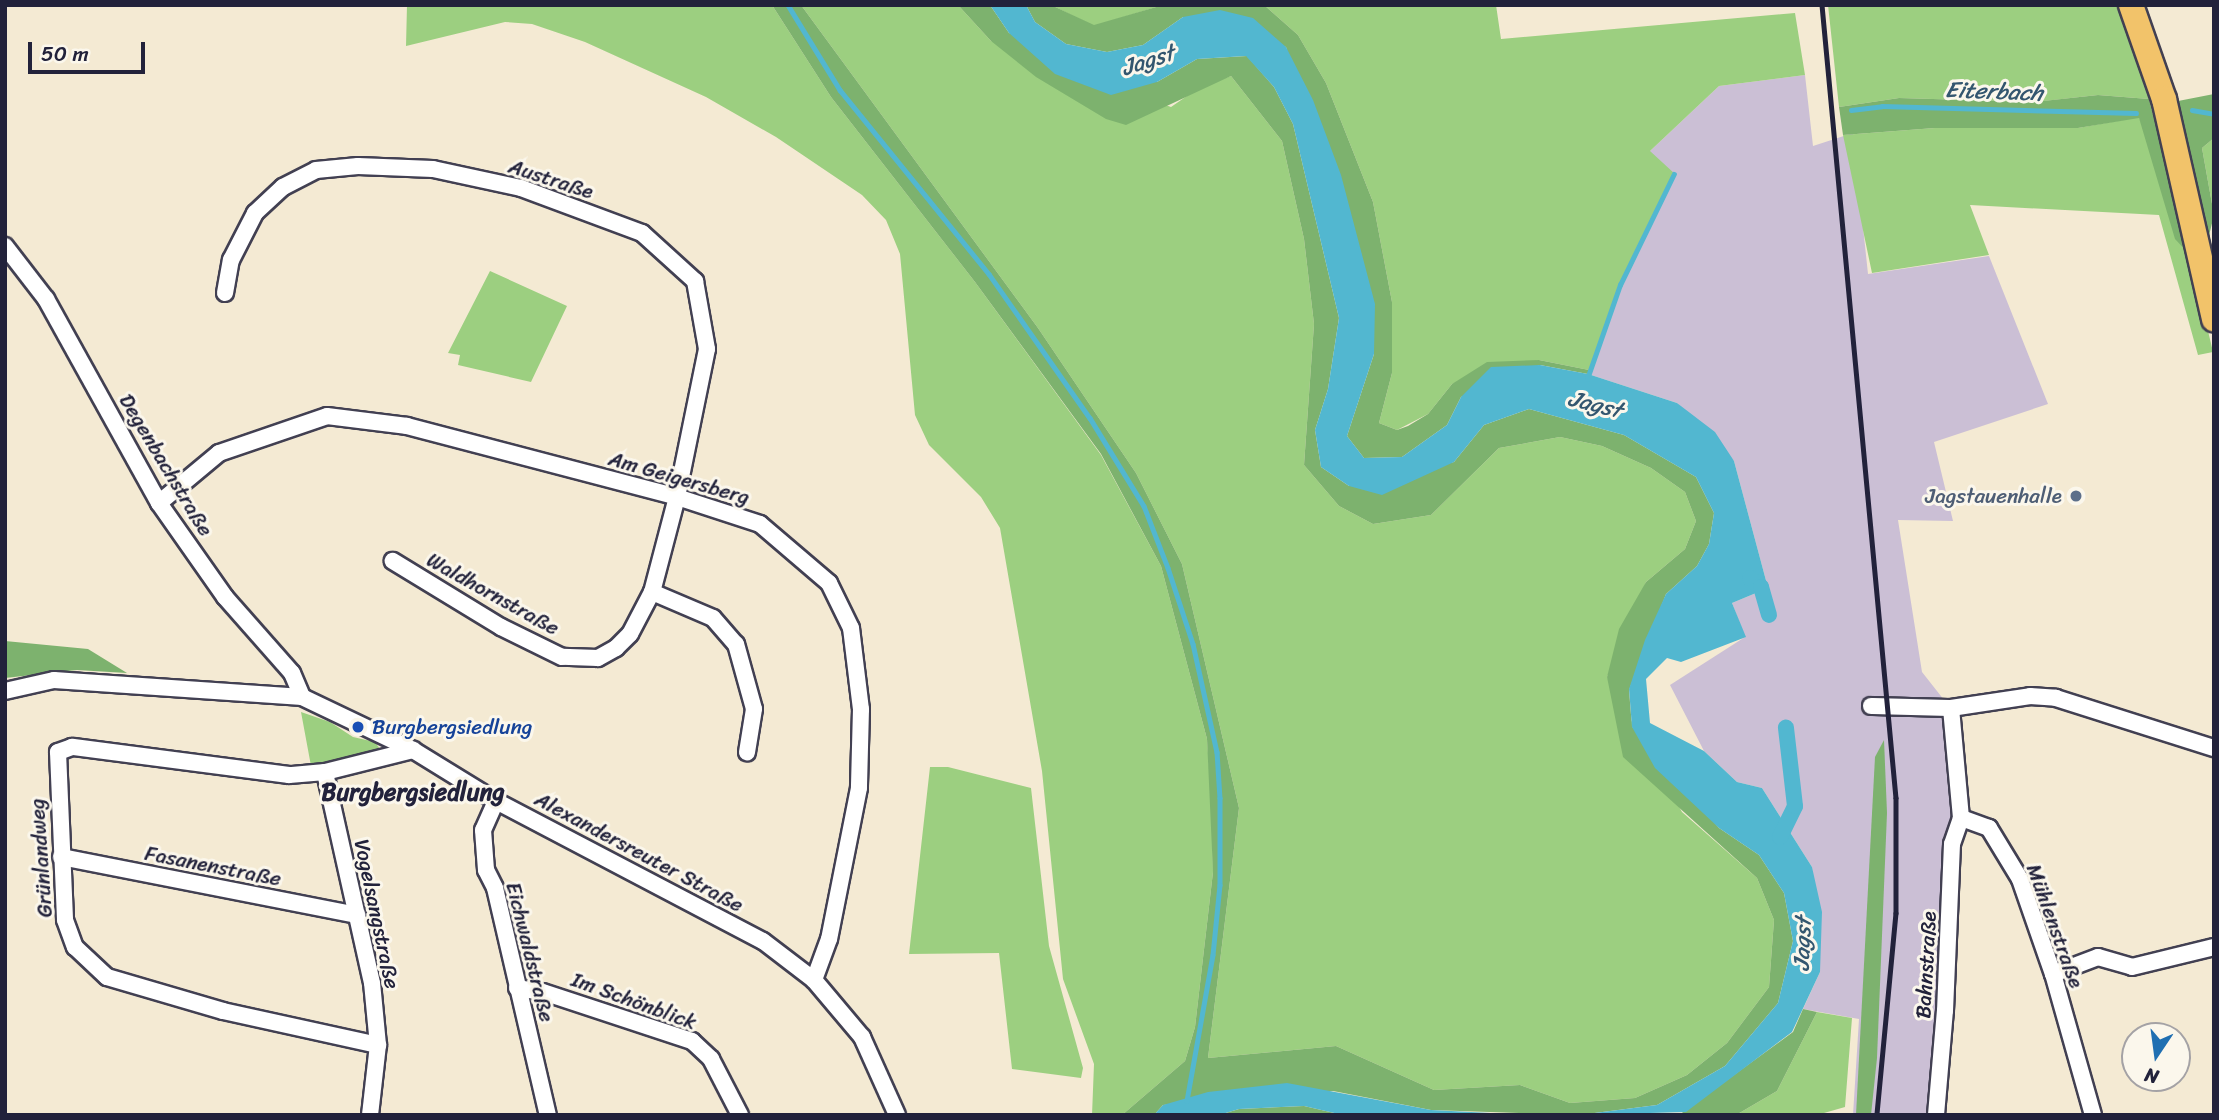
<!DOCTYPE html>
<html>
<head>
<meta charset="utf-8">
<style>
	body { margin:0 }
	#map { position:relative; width:2219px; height:1120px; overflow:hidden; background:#f4ead3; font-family:Sriracha,sans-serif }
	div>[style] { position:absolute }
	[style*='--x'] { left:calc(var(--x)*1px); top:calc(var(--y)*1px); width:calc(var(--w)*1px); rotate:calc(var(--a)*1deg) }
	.industrial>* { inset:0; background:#cbbfd5 }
	.green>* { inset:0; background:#9ccf80 }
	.forest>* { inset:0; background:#7db26e }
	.water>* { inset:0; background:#52b7d0 }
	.stream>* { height:4.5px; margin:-2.25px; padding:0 2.25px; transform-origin:2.25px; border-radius:2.25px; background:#52b7d0 }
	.canal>* { height:16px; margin:-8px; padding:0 8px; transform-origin:8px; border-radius:8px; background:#52b7d0 }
	.roads { filter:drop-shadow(2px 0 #424052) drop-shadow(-2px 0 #424052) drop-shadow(0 2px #424052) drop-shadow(0 -2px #424052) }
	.minor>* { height:16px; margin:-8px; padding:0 8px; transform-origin:8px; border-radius:8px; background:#fff }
	.primary>* { height:24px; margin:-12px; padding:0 12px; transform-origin:12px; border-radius:12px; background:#f2c36a }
	.rail>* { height:4.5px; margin:-2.25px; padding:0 2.25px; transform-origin:2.25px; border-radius:2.25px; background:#22223b }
	.dots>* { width:19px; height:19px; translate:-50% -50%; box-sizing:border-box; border:4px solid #fbf7ec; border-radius:50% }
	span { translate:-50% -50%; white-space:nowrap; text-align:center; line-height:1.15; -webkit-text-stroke:6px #fbf7ec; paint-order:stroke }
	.street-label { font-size:21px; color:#22223b }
	.service-label { font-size:21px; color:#4e5e75 }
	.right { translate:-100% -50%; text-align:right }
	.transit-label { font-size:21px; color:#164399 }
	.left { translate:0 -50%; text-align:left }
	.water-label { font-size:23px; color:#33566f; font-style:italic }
	.quarter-label { font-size:24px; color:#22223b; font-weight:700 }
	.frame { position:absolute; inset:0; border:7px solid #22223b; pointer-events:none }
	.north { position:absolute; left:2121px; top:1022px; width:70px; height:70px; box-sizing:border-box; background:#fbf7ec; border:2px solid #a4a2a5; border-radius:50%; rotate:193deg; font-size:19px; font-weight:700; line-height:28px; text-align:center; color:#22223b }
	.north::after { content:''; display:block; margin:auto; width:24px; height:32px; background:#1f6fb2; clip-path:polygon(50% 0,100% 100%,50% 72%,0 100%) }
	.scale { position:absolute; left:28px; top:42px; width:117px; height:32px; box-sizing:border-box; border:4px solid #22223b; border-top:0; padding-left:9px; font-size:21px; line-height:24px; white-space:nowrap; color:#22223b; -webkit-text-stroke:5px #fbf7ec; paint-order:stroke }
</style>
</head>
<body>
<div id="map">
	<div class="industrial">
		<i style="clip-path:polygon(1805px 75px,1813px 146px,1853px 133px,1868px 274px,1989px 256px,2048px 404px,1934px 442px,1953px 521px,1898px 520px,1922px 672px,1948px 705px,1955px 839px,1937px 1115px,1853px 1115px,1859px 1019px,1803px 1009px,1820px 972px,1812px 867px,1762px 788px,1737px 782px,1704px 751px,1670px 685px,1745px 637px,1732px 603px,1768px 588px,1734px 461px,1677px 403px,1588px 374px,1621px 285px,1650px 151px,1719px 86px)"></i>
	</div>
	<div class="green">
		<i style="clip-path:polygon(407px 5px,772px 5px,831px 97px,975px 282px,1101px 455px,1161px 566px,1207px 739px,1212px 809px,1213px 872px,1195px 1027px,1185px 1061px,1122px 1115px,1092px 1115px,1094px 1064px,1063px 979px,1042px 771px,1000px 528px,981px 497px,929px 445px,915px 415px,900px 254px,886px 220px,862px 195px,776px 137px,706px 97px,585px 42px,532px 24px,505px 22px,406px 46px)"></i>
		<i style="clip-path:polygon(801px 5px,958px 5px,991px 41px,1171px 107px,1200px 87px,1231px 76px,1282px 141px,1304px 239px,1314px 324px,1304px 465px,1339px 506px,1373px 524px,1431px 515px,1499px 448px,1560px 437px,1602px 446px,1651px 468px,1685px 492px,1696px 521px,1685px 549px,1646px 582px,1607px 677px,1682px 812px,1757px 878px,1774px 920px,1769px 987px,1727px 1043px,1687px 1075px,1635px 1098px,1570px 1103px,1520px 1085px,1434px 1090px,1336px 1046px,1208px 1058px,1239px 808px,1182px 564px,1136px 473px,1038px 328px)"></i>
		<i style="clip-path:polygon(1051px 5px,1163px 5px,1094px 26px)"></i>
		<i style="clip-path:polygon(1264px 5px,1496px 5px,1501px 39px,1795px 13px,1805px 75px,1719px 86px,1650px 151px,1675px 174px,1621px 285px,1589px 370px,1539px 360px,1452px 384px,1428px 414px,1397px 430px,1379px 423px,1392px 373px,1392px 302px,1373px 202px,1326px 83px,1298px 35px)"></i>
		<i style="clip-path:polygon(1828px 5px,2119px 5px,2149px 99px,2098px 95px,2035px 102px,1899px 98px,1839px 107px)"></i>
		<i style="clip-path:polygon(2139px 117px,2190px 255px,2213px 352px,2198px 355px,2159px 215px,1970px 205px,1989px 255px,1872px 273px,1843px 135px,1935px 128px,2078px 128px)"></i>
		<i style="clip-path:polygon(2214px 138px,2214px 215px,2202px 148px)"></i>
		<i style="clip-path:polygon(490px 271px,567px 306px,531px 382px,458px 365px,460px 355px,448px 353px)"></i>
		<i style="clip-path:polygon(301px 712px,330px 722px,353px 737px,375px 742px,380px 749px,311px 766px)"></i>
		<i style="clip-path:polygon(930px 767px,948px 767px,1031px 788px,1049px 946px,1083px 1068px,1081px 1078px,1012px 1069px,999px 953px,909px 954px)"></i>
		<i style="clip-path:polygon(1817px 1012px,1852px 1018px,1845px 1107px,1817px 1115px,1736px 1115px,1777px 1091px)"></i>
	</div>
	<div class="forest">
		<i style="clip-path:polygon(772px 5px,801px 5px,1038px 328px,1136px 473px,1182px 564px,1239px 808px,1208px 1058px,1336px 1046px,1434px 1090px,1520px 1085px,1570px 1103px,1635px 1098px,1687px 1075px,1727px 1043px,1769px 987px,1774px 920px,1757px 878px,1623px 757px,1607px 677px,1619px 629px,1646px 582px,1685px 549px,1696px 521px,1685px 492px,1651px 468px,1602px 446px,1560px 437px,1499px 448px,1431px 515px,1373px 524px,1339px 506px,1304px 465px,1314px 324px,1304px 239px,1282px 141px,1231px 76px,1126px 125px,1106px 119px,1036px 77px,991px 41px,958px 5px,990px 5px,1009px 33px,1157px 82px,1197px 59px,1247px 56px,1274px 87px,1293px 124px,1339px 318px,1328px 389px,1315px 430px,1321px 467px,1349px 486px,1454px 462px,1484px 425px,1529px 409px,1624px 435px,1696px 477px,1714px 513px,1709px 544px,1697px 566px,1666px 594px,1629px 690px,1632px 727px,1719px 828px,1759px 855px,1784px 893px,1793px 941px,1778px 1003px,1725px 1066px,1657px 1105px,1579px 1115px,1431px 1110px,1333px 1091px,1163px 1105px,1154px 1115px,1122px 1115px,1185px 1061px,1195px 1027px,1213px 872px,1207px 739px,1161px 566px,1101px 454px,975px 282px,831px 97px)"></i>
		<i style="clip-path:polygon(1026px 5px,1051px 5px,1094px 25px,1163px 5px,1264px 5px,1298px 35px,1326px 83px,1373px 202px,1392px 302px,1392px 373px,1379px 423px,1397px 430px,1408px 426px,1428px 414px,1452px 384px,1487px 362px,1539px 360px,1589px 370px,1588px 374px,1540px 365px,1461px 397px,1447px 425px,1402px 457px,1364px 458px,1347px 436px,1374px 354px,1286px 47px,1183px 17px,1143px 45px,1107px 52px,1066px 44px,1035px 22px)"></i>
		<i style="clip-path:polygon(2214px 94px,2214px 138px,2202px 148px,2214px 215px,2206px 248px,2173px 102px)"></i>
		<i style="clip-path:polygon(2098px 95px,2149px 99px,2190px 255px,2175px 239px,2139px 118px,2078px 128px,1935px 128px,1843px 135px,1839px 107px,1899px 98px,2034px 102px)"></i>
		<i style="clip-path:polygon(5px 641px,88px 649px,127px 673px,77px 670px,5px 678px)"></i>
		<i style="clip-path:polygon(1884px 740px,1887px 813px,1877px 1058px,1871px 1115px,1856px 1115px,1875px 757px)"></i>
		<i style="clip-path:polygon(1803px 1009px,1817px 1012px,1777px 1091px,1736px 1115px,1679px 1115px,1793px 1032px)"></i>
		<i style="clip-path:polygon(1304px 1106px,1343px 1115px,1219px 1115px,1239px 1109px)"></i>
	</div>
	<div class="water">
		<i style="clip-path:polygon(990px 5px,1026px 5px,1035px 22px,1066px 44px,1107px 52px,1143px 45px,1183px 17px,1220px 10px,1253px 18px,1286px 47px,1313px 100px,1341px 175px,1375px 304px,1374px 354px,1347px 436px,1364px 458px,1402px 457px,1447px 425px,1461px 397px,1491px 367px,1540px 365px,1588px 374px,1677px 403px,1715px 432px,1734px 461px,1768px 588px,1732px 603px,1746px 637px,1681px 662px,1667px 658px,1646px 679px,1650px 723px,1704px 751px,1737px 782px,1762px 788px,1812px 867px,1822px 912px,1820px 972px,1792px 1032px,1686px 1112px,1579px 1115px,1657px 1105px,1725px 1066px,1778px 1003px,1793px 941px,1784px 893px,1759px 855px,1719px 828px,1655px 768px,1632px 727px,1629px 689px,1645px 640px,1666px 594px,1697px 566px,1709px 544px,1714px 513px,1696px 477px,1624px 435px,1529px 409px,1484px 425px,1454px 462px,1382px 495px,1349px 486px,1321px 467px,1315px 430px,1328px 389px,1339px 318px,1293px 124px,1274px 87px,1246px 56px,1197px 59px,1157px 82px,1111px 95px,1055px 74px,1009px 33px)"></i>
		<i style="clip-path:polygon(1287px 1083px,1431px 1110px,1533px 1115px,1343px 1115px,1304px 1106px,1239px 1109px,1219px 1115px,1154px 1115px,1163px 1105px,1208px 1092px)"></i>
	</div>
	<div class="stream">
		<i style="--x:788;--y:5;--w:100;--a:58.5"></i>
		<i style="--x:840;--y:90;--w:237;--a:51"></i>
		<i style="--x:989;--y:274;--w:176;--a:55"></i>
		<i style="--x:1090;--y:418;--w:103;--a:58.5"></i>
		<i style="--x:1144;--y:506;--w:66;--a:68.8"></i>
		<i style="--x:1168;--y:568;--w:80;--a:71.8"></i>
		<i style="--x:1193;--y:644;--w:111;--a:77.5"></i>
		<i style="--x:1217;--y:752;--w:46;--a:86.3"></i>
		<i style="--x:1220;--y:798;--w:87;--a:90"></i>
		<i style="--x:1220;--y:885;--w:70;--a:95.7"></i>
		<i style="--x:1213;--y:955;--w:148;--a:100.1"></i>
		<i style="--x:1851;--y:110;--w:31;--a:-7"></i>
		<i style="--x:1882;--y:106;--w:254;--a:1.6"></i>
		<i style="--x:2192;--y:110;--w:22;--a:10"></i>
		<i style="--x:1587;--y:379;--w:100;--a:-70.7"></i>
		<i style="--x:1620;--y:285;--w:123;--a:-64.1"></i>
	</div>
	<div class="canal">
		<i style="--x:1750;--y:578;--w:14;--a:39"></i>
		<i style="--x:1761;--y:587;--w:29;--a:74"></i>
		<i style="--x:1780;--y:837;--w:34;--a:-64"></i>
		<i style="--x:1795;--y:806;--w:79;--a:-96.6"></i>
	</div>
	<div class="roads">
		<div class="minor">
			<i style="--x:5;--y:246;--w:67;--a:52.3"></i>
			<i style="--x:46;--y:299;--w:233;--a:61"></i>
			<i style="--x:159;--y:503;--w:115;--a:54.9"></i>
			<i style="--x:225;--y:597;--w:101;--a:48.6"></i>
			<i style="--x:292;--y:673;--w:26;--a:67"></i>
			<i style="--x:225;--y:293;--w:34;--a:-80"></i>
			<i style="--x:231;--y:260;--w:53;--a:-62.9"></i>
			<i style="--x:255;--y:213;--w:38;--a:-43"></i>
			<i style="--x:283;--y:187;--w:37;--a:-27"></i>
			<i style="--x:316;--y:170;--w:42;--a:-5.4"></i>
			<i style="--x:358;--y:166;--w:75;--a:2.3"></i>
			<i style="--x:433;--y:169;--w:90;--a:12.2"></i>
			<i style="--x:521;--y:188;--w:129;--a:20.4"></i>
			<i style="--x:642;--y:233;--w:72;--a:42.2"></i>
			<i style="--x:695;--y:281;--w:69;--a:80"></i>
			<i style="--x:707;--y:349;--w:151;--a:101.5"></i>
			<i style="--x:677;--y:497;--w:98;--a:104.7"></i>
			<i style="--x:652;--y:592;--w:47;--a:117.6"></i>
			<i style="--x:630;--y:634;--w:20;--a:135"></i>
			<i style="--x:616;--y:648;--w:21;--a:151"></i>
			<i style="--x:598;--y:658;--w:36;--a:-178"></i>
			<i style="--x:562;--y:657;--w:68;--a:-153.8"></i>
			<i style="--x:501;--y:627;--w:127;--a:-148.6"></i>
			<i style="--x:159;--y:503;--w:78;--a:-39.8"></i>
			<i style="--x:219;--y:453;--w:114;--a:-18.9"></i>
			<i style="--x:327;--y:416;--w:81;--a:7.1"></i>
			<i style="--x:407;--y:426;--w:279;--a:14.7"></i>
			<i style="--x:677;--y:497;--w:87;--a:18"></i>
			<i style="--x:760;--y:524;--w:91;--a:40.5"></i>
			<i style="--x:829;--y:583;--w:50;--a:63.9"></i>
			<i style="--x:851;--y:628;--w:82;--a:83"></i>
			<i style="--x:861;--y:709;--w:79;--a:91.5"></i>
			<i style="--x:859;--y:788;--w:154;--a:101.2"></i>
			<i style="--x:829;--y:939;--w:44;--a:110.1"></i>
			<i style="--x:652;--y:592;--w:66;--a:23.1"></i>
			<i style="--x:713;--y:618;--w:35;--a:49"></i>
			<i style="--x:736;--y:644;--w:67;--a:74.5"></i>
			<i style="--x:754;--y:709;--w:44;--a:99.2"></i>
			<i style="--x:5;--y:691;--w:50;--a:-12.7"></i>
			<i style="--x:54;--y:680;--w:249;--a:3.9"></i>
			<i style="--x:302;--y:697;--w:123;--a:25.5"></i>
			<i style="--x:413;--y:750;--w:97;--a:31.6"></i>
			<i style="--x:496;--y:801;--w:301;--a:27.7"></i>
			<i style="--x:763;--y:941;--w:64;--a:37.4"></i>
			<i style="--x:814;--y:980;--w:75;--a:49.9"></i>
			<i style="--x:862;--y:1037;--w:85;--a:65.8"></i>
			<i style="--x:1871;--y:706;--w:80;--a:1.4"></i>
			<i style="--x:325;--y:772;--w:36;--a:175"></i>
			<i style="--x:289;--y:775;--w:219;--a:-172.6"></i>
			<i style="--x:72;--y:747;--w:15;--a:160"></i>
			<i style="--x:58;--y:752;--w:168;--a:87.6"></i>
			<i style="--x:65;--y:920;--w:29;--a:70"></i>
			<i style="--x:75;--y:947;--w:44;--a:43.2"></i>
			<i style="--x:107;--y:977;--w:121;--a:16.3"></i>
			<i style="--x:223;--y:1011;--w:159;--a:12.4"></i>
			<i style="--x:496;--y:801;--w:32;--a:114"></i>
			<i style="--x:483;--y:830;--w:40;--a:85.7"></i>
			<i style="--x:486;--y:870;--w:20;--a:63"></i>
			<i style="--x:495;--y:888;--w:233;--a:76.9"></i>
			<i style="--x:61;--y:857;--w:302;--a:11.1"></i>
			<i style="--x:2053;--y:974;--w:48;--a:-20.7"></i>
			<i style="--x:2098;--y:957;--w:35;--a:16"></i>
			<i style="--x:2132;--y:967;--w:84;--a:-13.7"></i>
			<i style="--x:517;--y:988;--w:26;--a:9"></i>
			<i style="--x:543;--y:992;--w:157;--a:18.2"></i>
			<i style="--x:692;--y:1041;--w:26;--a:43"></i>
			<i style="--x:711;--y:1059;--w:63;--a:62.6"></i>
			<i style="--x:370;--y:1115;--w:70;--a:-83.5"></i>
			<i style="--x:378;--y:1045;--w:62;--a:-95.5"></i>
			<i style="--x:372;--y:983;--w:216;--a:-102.6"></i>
			<i style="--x:325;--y:772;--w:91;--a:-14"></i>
			<i style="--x:1936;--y:1115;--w:104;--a:-85.1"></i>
			<i style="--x:1945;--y:1011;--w:167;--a:-87.6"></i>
			<i style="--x:1952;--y:844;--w:28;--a:-71"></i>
			<i style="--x:2093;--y:1115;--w:147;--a:-105.8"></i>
			<i style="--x:2053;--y:974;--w:101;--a:-109.2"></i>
			<i style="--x:2020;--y:879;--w:60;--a:-121.3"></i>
			<i style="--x:1989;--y:828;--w:30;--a:-160"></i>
			<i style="--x:1961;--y:818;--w:110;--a:-95.2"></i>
			<i style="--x:1951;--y:708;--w:80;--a:-8.6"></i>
			<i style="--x:2030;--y:696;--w:26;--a:4"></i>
			<i style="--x:2056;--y:698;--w:166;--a:17.6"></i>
		</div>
		<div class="primary">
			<i style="--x:2131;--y:5;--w:100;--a:70.7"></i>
			<i style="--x:2164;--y:99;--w:226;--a:77.2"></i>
		</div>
	</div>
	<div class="rail">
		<i style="--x:1822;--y:5;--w:796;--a:84.67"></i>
		<i style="--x:1896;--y:798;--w:115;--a:90"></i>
		<i style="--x:1896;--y:913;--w:203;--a:95.4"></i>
	</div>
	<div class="dots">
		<i style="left:2076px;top:496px;background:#5c6f8a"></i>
		<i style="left:358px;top:727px;background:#1a4fb4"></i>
	</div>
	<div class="street-label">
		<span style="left:551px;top:179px;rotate:18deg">Austraße</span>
		<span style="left:166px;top:465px;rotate:59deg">Degenbachstraße</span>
		<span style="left:679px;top:478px;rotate:16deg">Am Geigersberg</span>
		<span style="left:493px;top:594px;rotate:29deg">Waldhornstraße</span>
		<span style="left:639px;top:852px;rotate:28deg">Alexandersreuter Straße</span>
		<span style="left:41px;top:858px;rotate:-94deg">Grünlandweg</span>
		<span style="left:213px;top:866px;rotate:11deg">Fasanenstraße</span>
		<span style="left:377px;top:914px;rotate:78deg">Vogelsangstraße</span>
		<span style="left:2055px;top:926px;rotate:70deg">Mühlenstraße</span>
		<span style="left:530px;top:952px;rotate:76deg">Eichwaldstraße</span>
		<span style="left:1926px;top:965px;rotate:-87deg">Bahnstraße</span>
		<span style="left:634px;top:1001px;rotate:20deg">Im Schönblick</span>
	</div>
	<div class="service-label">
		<span class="right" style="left:2062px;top:496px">Jagstauenhalle</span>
	</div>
	<div class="transit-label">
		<span class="left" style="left:372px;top:727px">Burgbergsiedlung</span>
	</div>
	<div class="water-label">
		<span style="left:1148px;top:61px;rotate:-18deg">Jagst</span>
		<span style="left:1994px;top:92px;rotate:2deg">Eiterbach</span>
		<span style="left:1595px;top:405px;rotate:14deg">Jagst</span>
		<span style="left:1803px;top:944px;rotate:-88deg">Jagst</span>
	</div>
	<div class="quarter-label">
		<span style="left:413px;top:793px">Burgbergsiedlung</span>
	</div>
	<div class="frame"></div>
	<div class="north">N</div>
	<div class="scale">50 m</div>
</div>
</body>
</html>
